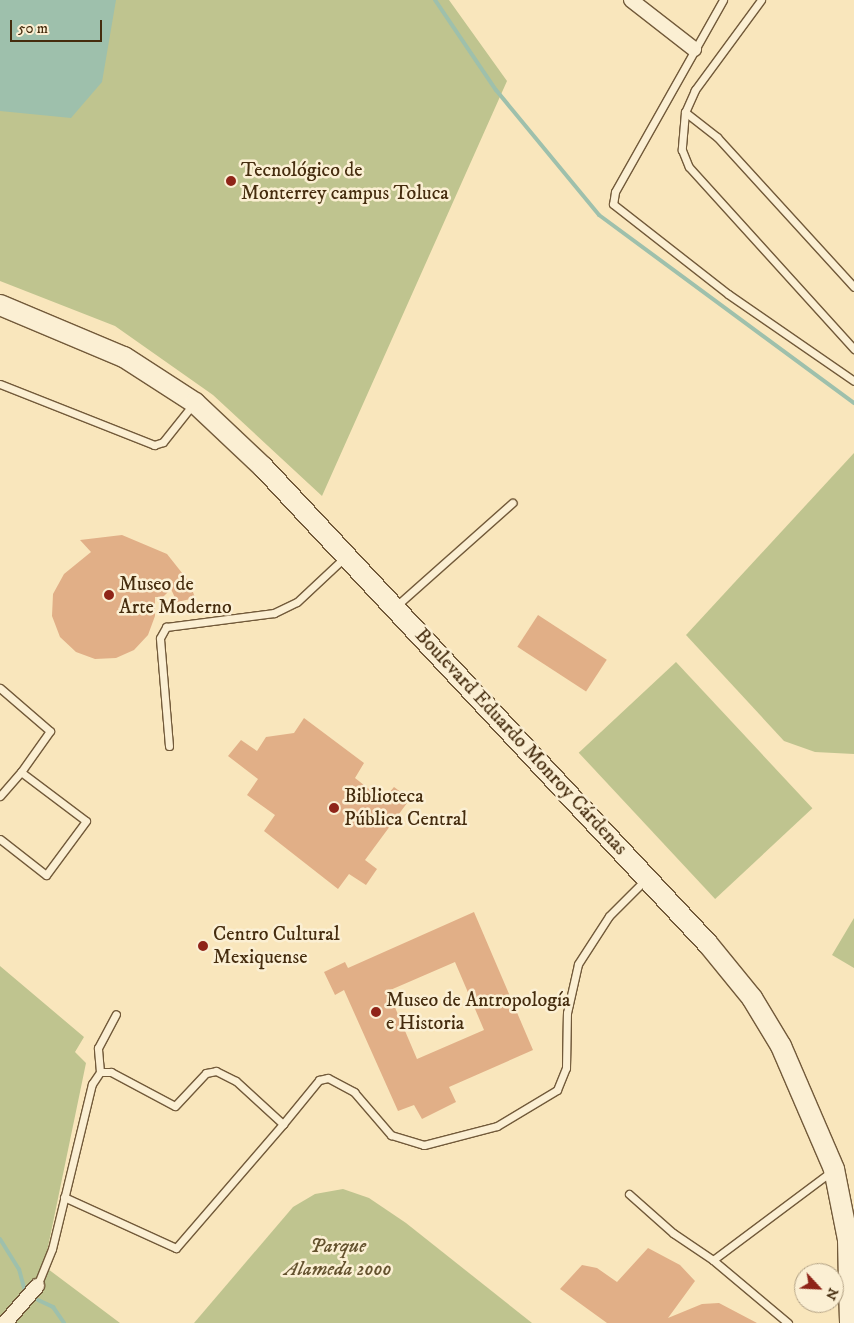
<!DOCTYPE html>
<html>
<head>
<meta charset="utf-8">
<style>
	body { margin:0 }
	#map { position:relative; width:854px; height:1323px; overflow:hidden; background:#f9e6bc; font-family:"IM FELL DW Pica",serif }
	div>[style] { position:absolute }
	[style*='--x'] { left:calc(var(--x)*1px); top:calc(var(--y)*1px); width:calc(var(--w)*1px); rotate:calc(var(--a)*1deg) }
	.green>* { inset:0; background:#bfc48f; transform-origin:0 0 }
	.water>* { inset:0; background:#9ec0ac }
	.stream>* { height:4px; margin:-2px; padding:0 2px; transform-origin:2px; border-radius:2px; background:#9ec0ac }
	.building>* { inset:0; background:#e1af87; transform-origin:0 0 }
	.roads { filter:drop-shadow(1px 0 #725a3a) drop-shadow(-1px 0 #725a3a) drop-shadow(0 1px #725a3a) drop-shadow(0 -1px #725a3a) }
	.service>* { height:7px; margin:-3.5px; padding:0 3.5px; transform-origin:3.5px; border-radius:3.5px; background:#fbefd3 }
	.minor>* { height:14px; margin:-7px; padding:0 7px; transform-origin:7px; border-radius:7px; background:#fbefd3 }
	.secondary>* { height:20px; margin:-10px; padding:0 10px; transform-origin:10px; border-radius:10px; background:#fbefd3 }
	.dots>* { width:14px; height:14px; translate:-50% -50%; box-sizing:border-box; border:2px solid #fbefd3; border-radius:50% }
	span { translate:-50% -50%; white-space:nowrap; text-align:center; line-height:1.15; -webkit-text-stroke:5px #fbefd3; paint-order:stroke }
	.poi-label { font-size:20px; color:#452c0e }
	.left { translate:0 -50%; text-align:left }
	.street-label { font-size:20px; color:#452c0e }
	.park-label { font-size:20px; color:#64522e; font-style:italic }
	.north { position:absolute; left:794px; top:1263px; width:50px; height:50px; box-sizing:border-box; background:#fbefd3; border:1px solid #b2a184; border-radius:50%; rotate:115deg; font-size:14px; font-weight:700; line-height:20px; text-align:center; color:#452c0e }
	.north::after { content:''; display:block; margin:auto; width:18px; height:22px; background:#8f2418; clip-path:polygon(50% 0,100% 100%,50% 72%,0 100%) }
	.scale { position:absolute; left:10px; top:20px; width:92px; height:22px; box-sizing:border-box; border:2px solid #452c0e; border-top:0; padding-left:6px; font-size:15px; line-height:18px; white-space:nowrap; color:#452c0e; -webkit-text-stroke:4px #fbefd3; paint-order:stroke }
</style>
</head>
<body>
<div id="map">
	<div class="green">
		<i style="clip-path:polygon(0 0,449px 0,507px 81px,322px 496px,213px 395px,115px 326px,0 281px)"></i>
		<i style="clip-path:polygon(854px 453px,854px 754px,815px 752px,784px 741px,686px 635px)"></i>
		<i style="left:676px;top:662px;width:200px;height:133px;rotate:47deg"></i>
		<i style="clip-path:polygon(854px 918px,854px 968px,832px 955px)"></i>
		<i style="clip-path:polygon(0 966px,84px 1037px,75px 1052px,86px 1063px,44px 1266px,120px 1323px,0 1323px)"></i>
		<i style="clip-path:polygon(343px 1189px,369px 1198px,406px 1223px,532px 1323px,194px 1323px,293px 1207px,315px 1194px)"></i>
	</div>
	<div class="water">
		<i style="clip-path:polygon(0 0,116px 0,102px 82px,71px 118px,0 111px)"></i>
	</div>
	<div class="stream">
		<i style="--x:435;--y:0;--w:109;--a:55.9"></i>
		<i style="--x:496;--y:90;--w:162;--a:50.5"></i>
		<i style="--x:599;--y:215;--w:317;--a:36.4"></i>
		<i style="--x:0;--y:1239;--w:36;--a:58"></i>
		<i style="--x:19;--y:1269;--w:23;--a:75"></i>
		<i style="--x:38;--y:1300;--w:17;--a:25"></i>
		<i style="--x:53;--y:1307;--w:19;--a:55"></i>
	</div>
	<div class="building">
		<i style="clip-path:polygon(122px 535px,167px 554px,190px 583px,195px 598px,177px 602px,171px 589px,163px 597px,155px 597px,155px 616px,148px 635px,134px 650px,116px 658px,95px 659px,76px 652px,60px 637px,52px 616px,53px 594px,64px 574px,91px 552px,80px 540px)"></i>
		<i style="left:538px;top:615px;width:82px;height:38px;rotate:33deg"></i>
		<i style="clip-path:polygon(304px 718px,364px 763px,355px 778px,383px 800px,394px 787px,410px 799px,365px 860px,377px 869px,366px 885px,349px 874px,338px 889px,264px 831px,275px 815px,247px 795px,258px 779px,228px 756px,241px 740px,257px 751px,266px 737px,294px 733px)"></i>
		<i style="clip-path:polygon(evenodd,474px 912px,533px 1050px,449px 1087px,456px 1102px,422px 1119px,414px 1105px,398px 1111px,344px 990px,335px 995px,324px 972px,345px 962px,348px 968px,474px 912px,455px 962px,484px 1030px,417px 1059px,388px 991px,455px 962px)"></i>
		<i style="clip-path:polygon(648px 1248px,680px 1265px,695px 1281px,668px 1318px,702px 1304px,719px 1303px,757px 1323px,607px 1323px,560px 1289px,582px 1265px,597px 1268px,617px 1282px)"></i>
	</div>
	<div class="roads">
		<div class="service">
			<i style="--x:723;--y:0;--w:220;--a:119.4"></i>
			<i style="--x:615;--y:192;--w:12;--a:99"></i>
			<i style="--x:613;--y:204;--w:146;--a:38"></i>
			<i style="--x:728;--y:294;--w:153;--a:34.6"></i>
			<i style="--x:761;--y:0;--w:112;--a:126.3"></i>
			<i style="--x:695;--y:90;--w:24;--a:114"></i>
			<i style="--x:685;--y:112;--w:38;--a:95"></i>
			<i style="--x:682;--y:150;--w:18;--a:68"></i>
			<i style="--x:689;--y:167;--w:246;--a:47.8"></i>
			<i style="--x:685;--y:112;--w:41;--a:38"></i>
			<i style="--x:717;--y:137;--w:203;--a:47.6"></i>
			<i style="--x:0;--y:384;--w:166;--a:21.6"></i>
			<i style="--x:154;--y:445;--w:9;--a:-18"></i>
			<i style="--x:163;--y:442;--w:50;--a:-51.5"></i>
			<i style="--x:395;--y:607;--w:157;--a:-41.6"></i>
			<i style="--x:0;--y:688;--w:66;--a:40.7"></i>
			<i style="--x:50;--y:731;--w:50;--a:125.3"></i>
			<i style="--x:169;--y:746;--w:108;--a:-94.8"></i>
			<i style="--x:160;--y:638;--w:13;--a:-61"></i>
			<i style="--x:166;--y:627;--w:109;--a:-7.4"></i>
			<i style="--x:274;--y:613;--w:25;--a:-26"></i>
			<i style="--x:297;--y:602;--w:64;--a:-43.1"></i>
			<i style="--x:0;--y:796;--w:32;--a:-49"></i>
			<i style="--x:21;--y:772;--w:81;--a:37"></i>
			<i style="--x:86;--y:821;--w:67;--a:126.5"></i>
			<i style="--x:46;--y:875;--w:58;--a:-142"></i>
			<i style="--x:100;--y:1072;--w:24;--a:-95"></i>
			<i style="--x:98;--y:1048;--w:38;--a:-62"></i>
			<i style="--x:629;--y:1194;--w:59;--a:41.6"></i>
			<i style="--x:673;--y:1233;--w:48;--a:34"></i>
			<i style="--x:64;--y:1197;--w:123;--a:24.5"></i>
			<i style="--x:176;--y:1248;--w:164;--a:-49.2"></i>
			<i style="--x:37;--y:1286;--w:40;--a:-68"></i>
			<i style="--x:52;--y:1249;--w:170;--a:-76.4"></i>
			<i style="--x:92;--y:1084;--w:14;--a:-56"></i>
			<i style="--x:100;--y:1072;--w:11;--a:0"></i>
			<i style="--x:111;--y:1072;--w:72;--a:28"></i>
			<i style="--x:175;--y:1106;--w:45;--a:-46.8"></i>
			<i style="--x:206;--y:1073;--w:10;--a:-11"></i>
			<i style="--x:216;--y:1071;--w:22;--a:27"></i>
			<i style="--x:236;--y:1081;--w:64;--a:42.5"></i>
			<i style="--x:283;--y:1124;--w:57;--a:-50.7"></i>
			<i style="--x:319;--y:1080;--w:9;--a:-13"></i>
			<i style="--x:328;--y:1078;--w:30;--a:28"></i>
			<i style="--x:354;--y:1092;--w:57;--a:49.3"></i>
			<i style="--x:391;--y:1135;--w:34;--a:17"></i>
			<i style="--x:424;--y:1145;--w:75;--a:-14.6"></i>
			<i style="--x:497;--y:1126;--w:70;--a:-31"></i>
			<i style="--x:557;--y:1090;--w:24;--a:-68"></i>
			<i style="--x:566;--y:1068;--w:55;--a:-89"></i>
			<i style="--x:567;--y:1013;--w:50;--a:-77.3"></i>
			<i style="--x:578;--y:964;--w:57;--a:-57.1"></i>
			<i style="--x:609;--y:916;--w:52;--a:-45"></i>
			<i style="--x:788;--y:1323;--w:98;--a:-140"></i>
			<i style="--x:713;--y:1260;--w:149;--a:-36.8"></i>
		</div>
		<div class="minor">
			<i style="--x:631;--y:0;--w:80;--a:37.9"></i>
			<i style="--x:5;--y:1323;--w:49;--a:-49.1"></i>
		</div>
		<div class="secondary">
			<i style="--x:0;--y:305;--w:134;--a:22.8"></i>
			<i style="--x:124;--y:357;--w:85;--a:32.9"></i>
			<i style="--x:195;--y:403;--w:93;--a:43.3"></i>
			<i style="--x:263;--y:467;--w:652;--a:46.99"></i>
			<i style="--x:708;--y:944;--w:70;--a:50.8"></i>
			<i style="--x:752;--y:998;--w:56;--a:58.9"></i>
			<i style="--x:781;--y:1046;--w:134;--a:66.7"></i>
			<i style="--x:834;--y:1169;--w:72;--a:78.8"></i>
			<i style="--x:848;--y:1240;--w:83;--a:88.6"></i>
		</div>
	</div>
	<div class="dots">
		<i style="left:231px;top:181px;background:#8f2418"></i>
		<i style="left:109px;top:595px;background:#8f2418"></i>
		<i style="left:334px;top:808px;background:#8f2418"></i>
		<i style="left:203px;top:946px;background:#8f2418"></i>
		<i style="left:376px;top:1012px;background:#8f2418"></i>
	</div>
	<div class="poi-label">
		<span class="left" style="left:241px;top:182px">Tecnológico de<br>Monterrey campus Toluca</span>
		<span class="left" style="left:119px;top:596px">Museo de<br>Arte Moderno</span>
		<span class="left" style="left:344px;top:808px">Biblioteca<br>Pública Central</span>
		<span class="left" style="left:213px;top:946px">Centro Cultural<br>Mexiquense</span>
		<span class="left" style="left:386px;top:1012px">Museo de Antropología<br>e Historia</span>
	</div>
	<div class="street-label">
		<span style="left:521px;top:742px;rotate:47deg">Boulevard Eduardo Monroy Cárdenas</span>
	</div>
	<div class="park-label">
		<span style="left:338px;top:1258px">Parque<br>Alameda 2000</span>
	</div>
	<div class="north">N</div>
	<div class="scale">50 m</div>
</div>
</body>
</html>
